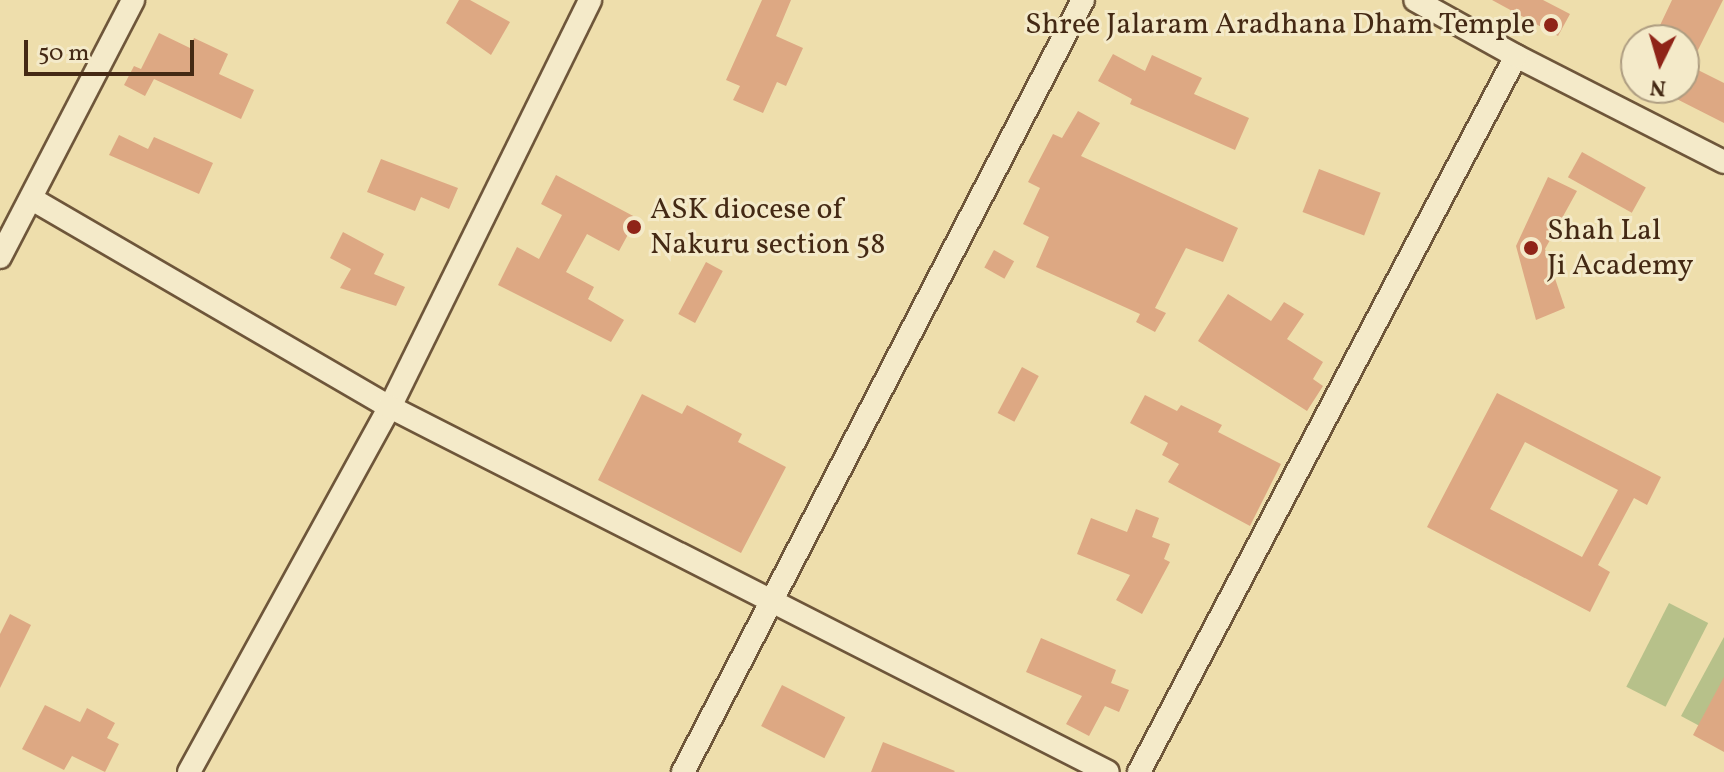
<!DOCTYPE html>
<html>
<head>
<meta charset="utf-8">
<style>
	body { margin:0 }
	#map { position:relative; width:1724px; height:772px; overflow:hidden; background:#eedeac; font-family:Vollkorn,serif }
	div>[style] { position:absolute }
	[style*='--x'] { left:calc(var(--x)*1px); top:calc(var(--y)*1px); width:calc(var(--w)*1px); rotate:calc(var(--a)*1deg) }
	.green>* { inset:0; background:#b7c18a; transform-origin:0 0 }
	.building>* { inset:0; background:#dda883; transform-origin:0 0 }
	.roads { filter:drop-shadow(2px 0 #6e563a) drop-shadow(-2px 0 #6e563a) drop-shadow(0 2px #6e563a) drop-shadow(0 -2px #6e563a) }
	.street>* { height:22px; margin:-11px; padding:0 11px; transform-origin:11px; border-radius:11px; background:#f4eac9 }
	.dots>* { width:22px; height:22px; translate:-50% -50%; box-sizing:border-box; border:4px solid #f4eac9; border-radius:50% }
	span { translate:-50% -50%; white-space:nowrap; text-align:center; line-height:1.15; -webkit-text-stroke:6px #f4eac9; paint-order:stroke }
	.poi-label { font-size:30px; color:#442914 }
	.right { translate:-100% -50%; text-align:right }
	.left { translate:0 -50%; text-align:left }
	.north { position:absolute; left:1620px; top:24px; width:80px; height:80px; box-sizing:border-box; background:#f4eac9; border:2px solid #ae9d81; border-radius:50%; rotate:185deg; font-size:22px; font-weight:700; line-height:32px; text-align:center; color:#442914 }
	.north::after { content:''; display:block; margin:auto; width:28px; height:36px; background:#8f2418; clip-path:polygon(50% 0,100% 100%,50% 72%,0 100%) }
	.scale { position:absolute; left:24px; top:40px; width:170px; height:36px; box-sizing:border-box; border:4px solid #442914; border-top:0; padding-left:10px; font-size:24px; line-height:28px; white-space:nowrap; color:#442914; -webkit-text-stroke:6px #f4eac9; paint-order:stroke }
</style>
</head>
<body>
<div id="map">
	<div class="green">
		<i style="left:1669px;top:603px;width:44px;height:94px;rotate:27deg"></i>
		<i style="clip-path:polygon(1724px 637px,1724px 735px,1722px 738px,1681px 716px)"></i>
	</div>
	<div class="building">
		<i style="clip-path:polygon(459px 0,470px 0,510px 22px,491px 55px,446px 23px)"></i>
		<i style="clip-path:polygon(762px 0,791px 0,776px 36px,803px 48px,786px 86px,777px 82px,763px 113px,733px 100px,740px 86px,726px 80px)"></i>
		<i style="clip-path:polygon(1492px 0,1543px 0,1570px 14px,1558px 36px)"></i>
		<i style="clip-path:polygon(1672px 0,1723px 0,1690px 66px,1724px 83px,1724px 123px,1655px 88px,1684px 88px,1684px 40px,1653px 40px)"></i>
		<i style="clip-path:polygon(159px 33px,190px 48px,194px 38px,228px 54px,219px 74px,254px 90px,241px 119px,154px 79px,145px 96px,124px 85px,134px 66px,141px 69px)"></i>
		<i style="clip-path:polygon(1113px 54px,1145px 71px,1152px 55px,1202px 78px,1194px 94px,1249px 118px,1235px 150px,1130px 104px,1132px 99px,1098px 81px)"></i>
		<i style="clip-path:polygon(1078px 111px,1100px 123px,1081px 156px,1238px 228px,1223px 262px,1186px 248px,1155px 308px,1166px 313px,1155px 332px,1136px 322px,1140px 314px,1036px 267px,1049px 237px,1023px 224px,1040px 188px,1028px 182px,1053px 134px,1062px 138px)"></i>
		<i style="clip-path:polygon(119px 135px,148px 149px,154px 137px,213px 163px,199px 194px,109px 155px)"></i>
		<i style="left:1582px;top:152px;width:73px;height:29px;rotate:29deg"></i>
		<i style="clip-path:polygon(381px 159px,458px 188px,449px 209px,421px 197px,415px 211px,367px 192px)"></i>
		<i style="left:1319px;top:169px;width:66px;height:46px;rotate:21deg"></i>
		<i style="clip-path:polygon(556px 175px,637px 218px,619px 251px,587px 234px,566px 272px,594px 287px,588px 299px,624px 320px,611px 342px,498px 285px,517px 247px,539px 259px,562px 215px,541px 204px)"></i>
		<i style="clip-path:polygon(1548px 177px,1577px 191px,1545px 249px,1565px 308px,1536px 320px,1516px 246px)"></i>
		<i style="clip-path:polygon(343px 232px,384px 254px,374px 274px,405px 287px,396px 306px,340px 288px,351px 269px,330px 258px)"></i>
		<i style="left:994px;top:250px;width:23px;height:20px;rotate:29deg"></i>
		<i style="left:706px;top:262px;width:19px;height:59px;rotate:28deg"></i>
		<i style="clip-path:polygon(1228px 294px,1271px 321px,1284px 302px,1304px 314px,1287px 339px,1323px 362px,1313px 379px,1323px 386px,1307px 411px,1198px 341px)"></i>
		<i style="left:1022px;top:367px;width:19px;height:52px;rotate:28deg"></i>
		<i style="clip-path:polygon(evenodd,1497px 393px,1661px 477px,1647px 505px,1634px 498px,1598px 565px,1610px 572px,1590px 612px,1427px 527px,1497px 393px,1525px 442px,1618px 490px,1582px 557px,1490px 509px,1525px 442px)"></i>
		<i style="clip-path:polygon(642px 394px,682px 414px,687px 405px,742px 434px,738px 442px,786px 467px,741px 553px,598px 480px)"></i>
		<i style="clip-path:polygon(1145px 395px,1177px 411px,1181px 405px,1222px 425px,1218px 432px,1281px 464px,1250px 526px,1168px 482px,1179px 464px,1162px 455px,1168px 443px,1130px 423px)"></i>
		<i style="clip-path:polygon(1136px 509px,1159px 518px,1152px 537px,1170px 544px,1164px 559px,1170px 562px,1142px 614px,1116px 600px,1130px 575px,1077px 554px,1091px 518px,1127px 532px)"></i>
		<i style="clip-path:polygon(10px 614px,31px 625px,0 688px,0 634px)"></i>
		<i style="clip-path:polygon(1041px 638px,1116px 670px,1111px 683px,1129px 690px,1119px 712px,1105px 706px,1089px 736px,1066px 724px,1082px 696px,1026px 672px)"></i>
		<i style="clip-path:polygon(1724px 677px,1724px 752px,1693px 735px)"></i>
		<i style="left:782px;top:685px;width:71px;height:46px;rotate:27deg"></i>
		<i style="clip-path:polygon(45px 705px,80px 722px,87px 708px,115px 723px,107px 738px,119px 744px,105px 772px,72px 756px,64px 770px,22px 749px)"></i>
		<i style="clip-path:polygon(883px 742px,955px 771px,954px 772px,871px 772px)"></i>
	</div>
	<div class="roads">
		<div class="street">
			<i style="--x:1516;--y:56;--w:233;--a:27"></i>
			<i style="--x:32;--y:199;--w:414;--a:30.2"></i>
			<i style="--x:390;--y:407;--w:453;--a:-63.8"></i>
			<i style="--x:0;--y:257;--w:289;--a:-62.6"></i>
			<i style="--x:189;--y:772;--w:417;--a:-61.2"></i>
			<i style="--x:390;--y:407;--w:805;--a:26.95"></i>
			<i style="--x:683;--y:772;--w:869;--a:-62.61"></i>
			<i style="--x:1139;--y:772;--w:809;--a:-62.23"></i>
			<i style="--x:1516;--y:56;--w:115;--a:-151"></i>
		</div>
	</div>
	<div class="dots">
		<i style="left:1551px;top:25px;background:#8f2418"></i>
		<i style="left:634px;top:227px;background:#8f2418"></i>
		<i style="left:1531px;top:248px;background:#8f2418"></i>
	</div>
	<div class="poi-label">
		<span class="right" style="left:1535px;top:25px">Shree Jalaram Aradhana Dham Temple</span>
		<span class="left" style="left:650px;top:227px">ASK diocese of<br>Nakuru section 58</span>
		<span class="left" style="left:1547px;top:248px">Shah Lal<br>Ji Academy</span>
	</div>
	<div class="north">N</div>
	<div class="scale">50 m</div>
</div>
</body>
</html>
